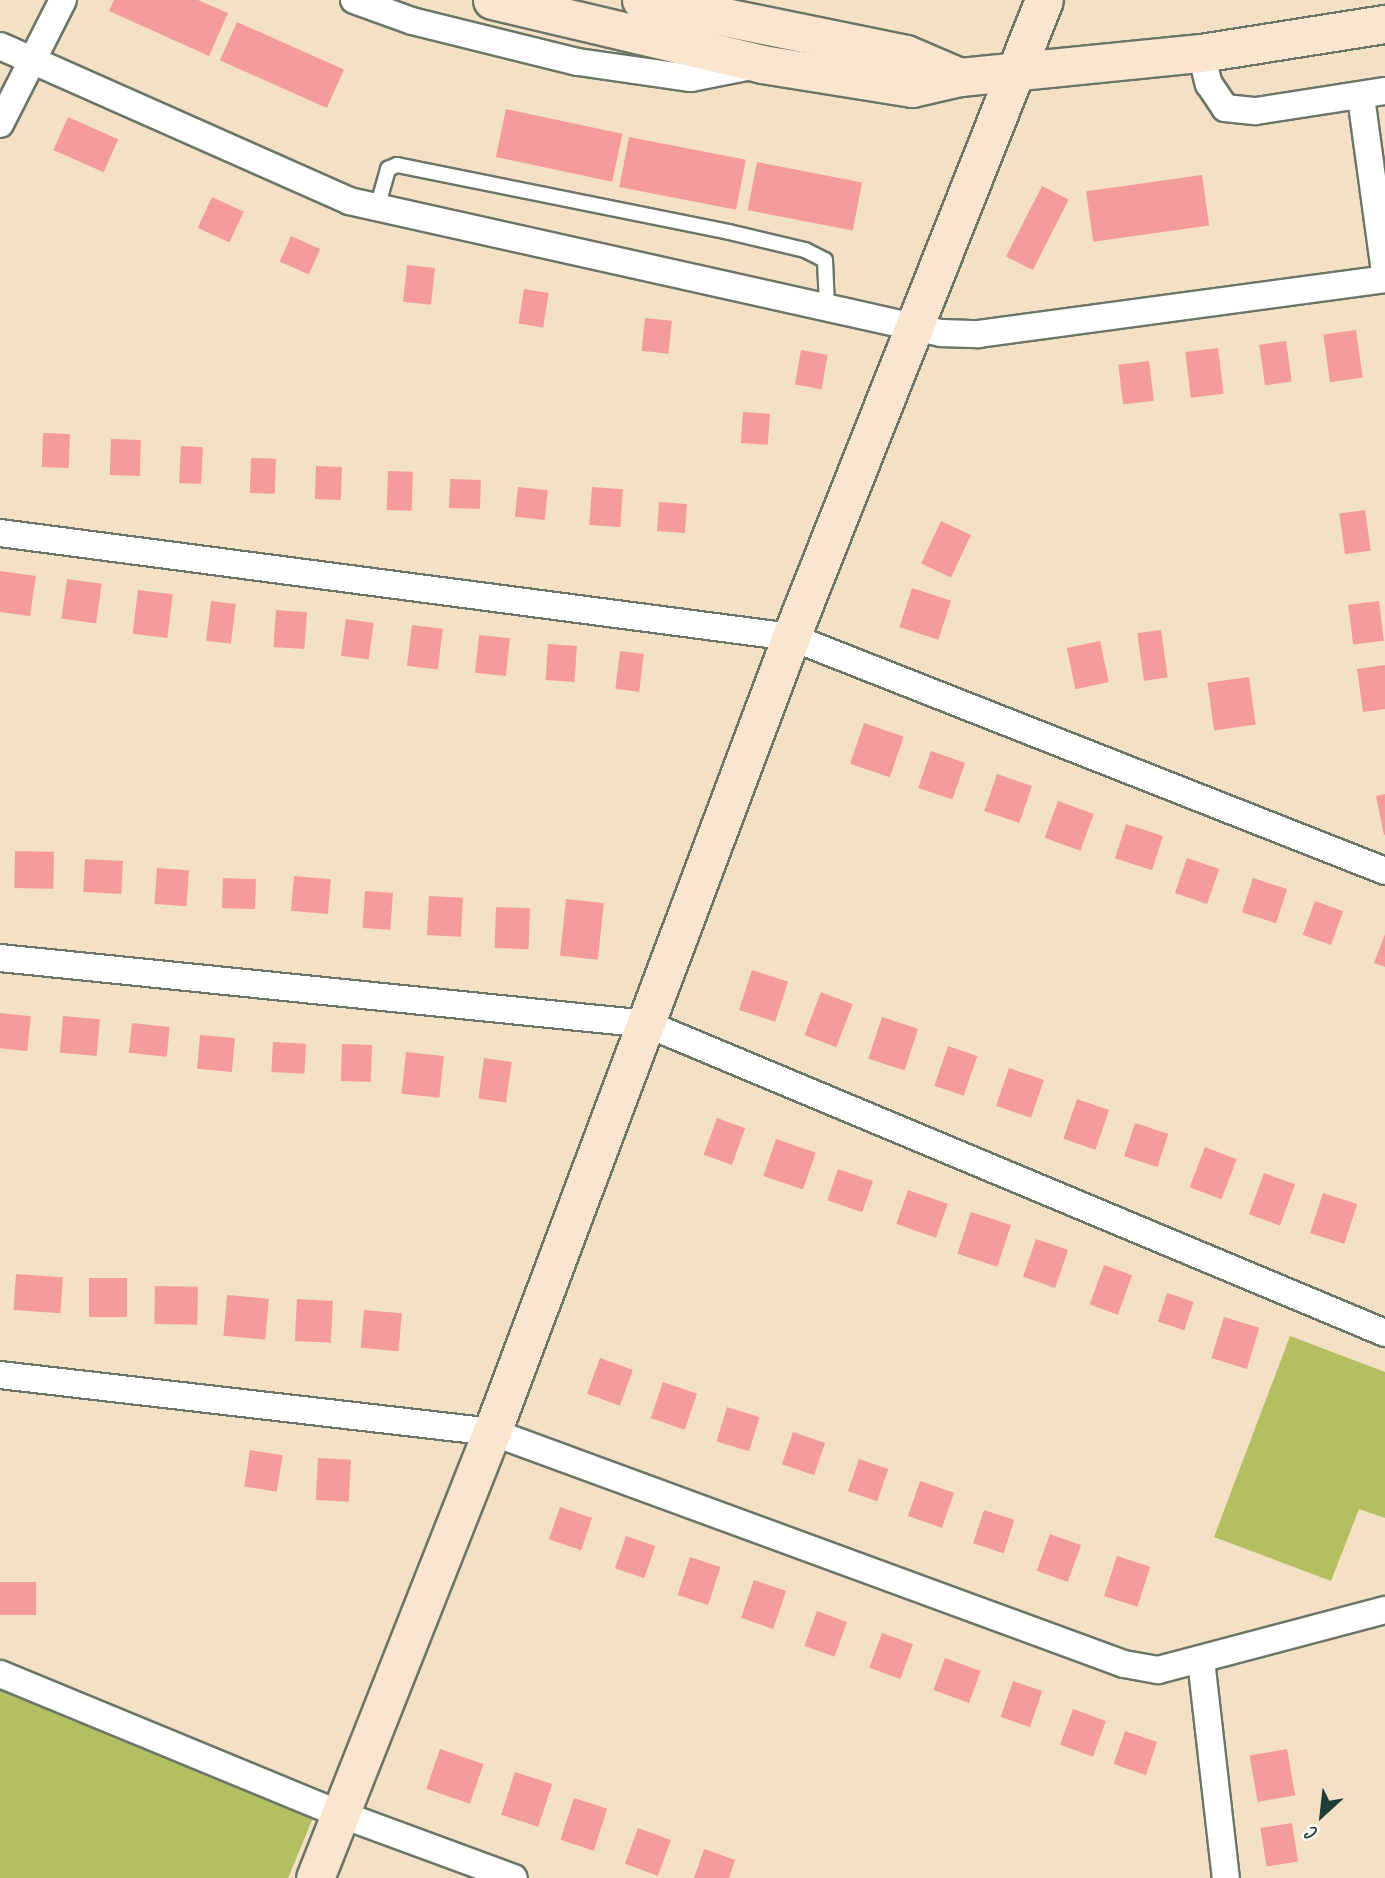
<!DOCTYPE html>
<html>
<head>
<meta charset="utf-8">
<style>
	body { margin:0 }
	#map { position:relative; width:1385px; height:1878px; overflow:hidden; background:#f4e0c5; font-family:Caveat,sans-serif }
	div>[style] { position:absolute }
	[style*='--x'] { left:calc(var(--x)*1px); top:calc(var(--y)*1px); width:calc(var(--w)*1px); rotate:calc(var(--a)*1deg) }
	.green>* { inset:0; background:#b3bf61 }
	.building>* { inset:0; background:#f49c9c; transform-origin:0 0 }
	.roads { filter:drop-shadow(2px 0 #6a7667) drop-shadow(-2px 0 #6a7667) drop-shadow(0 2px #6a7667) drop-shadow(0 -2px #6a7667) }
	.lane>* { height:14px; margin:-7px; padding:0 7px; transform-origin:7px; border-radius:7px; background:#fff }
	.street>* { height:26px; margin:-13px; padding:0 13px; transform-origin:13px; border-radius:13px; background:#fff }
	.secondary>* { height:37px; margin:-18.5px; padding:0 18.5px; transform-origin:18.5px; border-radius:18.5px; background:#fce5cf }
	span { translate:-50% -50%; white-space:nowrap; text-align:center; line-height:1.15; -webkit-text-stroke:7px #fdfcf7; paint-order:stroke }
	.north { position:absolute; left:1287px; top:1780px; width:70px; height:70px; -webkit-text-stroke:5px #fdfcf7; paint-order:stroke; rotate:207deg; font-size:19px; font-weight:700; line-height:28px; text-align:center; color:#1f3d34 }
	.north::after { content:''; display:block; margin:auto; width:24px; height:32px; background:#1f3d34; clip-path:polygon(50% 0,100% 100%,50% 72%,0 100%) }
</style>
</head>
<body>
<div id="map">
	<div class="green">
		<i style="clip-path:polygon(1290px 1336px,1385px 1372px,1385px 1518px,1359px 1509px,1331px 1581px,1214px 1537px)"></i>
		<i style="clip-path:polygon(0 1686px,315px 1813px,288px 1878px,0 1878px)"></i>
	</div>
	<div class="building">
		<i style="clip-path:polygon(114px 0,198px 0,228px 13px,209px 56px,109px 11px)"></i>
		<i style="left:237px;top:22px;width:117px;height:42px;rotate:24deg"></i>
		<i style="left:506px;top:109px;width:119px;height:49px;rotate:12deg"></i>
		<i style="left:68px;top:117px;width:55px;height:36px;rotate:24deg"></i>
		<i style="left:629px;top:137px;width:119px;height:51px;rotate:11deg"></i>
		<i style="left:757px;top:162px;width:107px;height:49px;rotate:11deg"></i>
		<i style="left:1202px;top:175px;width:51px;height:117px;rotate:82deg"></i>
		<i style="left:1042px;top:186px;width:30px;height:79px;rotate:27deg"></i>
		<i style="left:212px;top:197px;width:35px;height:34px;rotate:25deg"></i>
		<i style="left:291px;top:236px;width:32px;height:28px;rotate:24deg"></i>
		<i style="left:407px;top:265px;width:28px;height:37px;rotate:6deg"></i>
		<i style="left:524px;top:289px;width:25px;height:35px;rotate:9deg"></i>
		<i style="left:645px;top:318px;width:27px;height:33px;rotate:6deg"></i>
		<i style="left:1356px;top:330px;width:48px;height:33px;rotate:82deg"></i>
		<i style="left:1286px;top:341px;width:41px;height:27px;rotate:82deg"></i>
		<i style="left:1218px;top:348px;width:46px;height:33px;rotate:83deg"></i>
		<i style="left:801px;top:350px;width:27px;height:35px;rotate:10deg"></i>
		<i style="left:1149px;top:361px;width:40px;height:31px;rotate:83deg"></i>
		<i style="left:743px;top:412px;width:27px;height:31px;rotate:4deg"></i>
		<i style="left:43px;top:433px;width:27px;height:34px;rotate:2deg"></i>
		<i style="left:111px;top:439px;width:30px;height:36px;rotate:2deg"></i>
		<i style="left:181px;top:446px;width:22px;height:37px;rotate:3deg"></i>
		<i style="left:251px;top:458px;width:25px;height:35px;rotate:2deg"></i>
		<i style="left:316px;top:466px;width:26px;height:33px;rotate:2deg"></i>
		<i style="left:388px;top:471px;width:25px;height:39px;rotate:2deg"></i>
		<i style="left:450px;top:479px;width:31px;height:29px;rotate:2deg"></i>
		<i style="left:518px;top:487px;width:30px;height:30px;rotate:6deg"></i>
		<i style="left:592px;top:487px;width:31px;height:38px;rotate:4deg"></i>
		<i style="left:659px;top:502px;width:28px;height:29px;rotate:4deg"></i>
		<i style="left:1365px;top:510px;width:41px;height:26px;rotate:82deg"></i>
		<i style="left:941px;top:521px;width:33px;height:47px;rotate:25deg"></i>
		<i style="clip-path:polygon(0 571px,36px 576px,30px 616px,0 612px)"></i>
		<i style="left:67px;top:579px;width:35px;height:40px;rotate:8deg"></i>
		<i style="left:912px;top:588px;width:41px;height:41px;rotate:18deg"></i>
		<i style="left:138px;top:590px;width:35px;height:44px;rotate:7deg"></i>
		<i style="left:211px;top:601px;width:25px;height:40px;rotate:7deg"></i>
		<i style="left:1379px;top:601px;width:40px;height:31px;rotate:83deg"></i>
		<i style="left:276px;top:610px;width:31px;height:37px;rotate:4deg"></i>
		<i style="left:346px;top:619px;width:28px;height:37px;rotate:8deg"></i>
		<i style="left:412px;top:625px;width:31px;height:41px;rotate:7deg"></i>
		<i style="left:1161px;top:630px;width:48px;height:24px;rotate:82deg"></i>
		<i style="left:479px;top:635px;width:31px;height:38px;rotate:6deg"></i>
		<i style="left:1100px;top:641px;width:42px;height:34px;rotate:78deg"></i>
		<i style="left:548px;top:644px;width:29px;height:36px;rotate:4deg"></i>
		<i style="left:620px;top:651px;width:24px;height:38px;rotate:7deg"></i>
		<i style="clip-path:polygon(1385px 665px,1385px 709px,1363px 712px,1357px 669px)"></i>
		<i style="left:1249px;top:677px;width:48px;height:42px;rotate:82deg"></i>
		<i style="left:864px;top:723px;width:42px;height:43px;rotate:19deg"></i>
		<i style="left:931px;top:751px;width:36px;height:39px;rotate:19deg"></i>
		<i style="left:997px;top:774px;width:37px;height:39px;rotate:19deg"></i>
		<i style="clip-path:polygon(1385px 794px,1385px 835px,1384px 835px,1376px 796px)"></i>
		<i style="left:1058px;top:801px;width:38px;height:39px;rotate:20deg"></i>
		<i style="left:1126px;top:824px;width:39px;height:36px;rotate:18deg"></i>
		<i style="left:15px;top:851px;width:39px;height:37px;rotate:1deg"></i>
		<i style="left:1187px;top:858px;width:34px;height:37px;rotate:19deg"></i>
		<i style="left:85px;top:859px;width:38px;height:33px;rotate:3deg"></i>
		<i style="left:157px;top:868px;width:32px;height:36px;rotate:4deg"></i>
		<i style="left:294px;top:876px;width:37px;height:35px;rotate:5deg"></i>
		<i style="left:223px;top:878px;width:33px;height:30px;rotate:2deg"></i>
		<i style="left:1253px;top:878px;width:36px;height:36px;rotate:18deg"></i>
		<i style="left:365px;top:891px;width:28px;height:37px;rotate:4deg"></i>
		<i style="left:429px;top:896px;width:34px;height:39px;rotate:3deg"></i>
		<i style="left:566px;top:899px;width:38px;height:57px;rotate:6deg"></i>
		<i style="left:1315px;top:901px;width:30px;height:36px;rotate:20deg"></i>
		<i style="left:496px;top:907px;width:34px;height:41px;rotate:2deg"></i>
		<i style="clip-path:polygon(1385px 934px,1385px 967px,1374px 963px)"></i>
		<i style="left:752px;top:970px;width:38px;height:42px;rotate:18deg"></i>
		<i style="left:821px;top:992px;width:34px;height:46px;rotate:21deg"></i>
		<i style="left:0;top:1013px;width:31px;height:35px;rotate:6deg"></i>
		<i style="left:63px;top:1016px;width:37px;height:37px;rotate:5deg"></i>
		<i style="left:882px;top:1017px;width:38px;height:44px;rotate:18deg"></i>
		<i style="left:132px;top:1023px;width:38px;height:30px;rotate:6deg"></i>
		<i style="left:200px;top:1035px;width:35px;height:34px;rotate:5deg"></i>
		<i style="left:273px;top:1042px;width:33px;height:30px;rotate:3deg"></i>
		<i style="left:342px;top:1044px;width:30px;height:37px;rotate:2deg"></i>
		<i style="left:948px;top:1046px;width:31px;height:42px;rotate:19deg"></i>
		<i style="left:406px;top:1052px;width:38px;height:42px;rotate:6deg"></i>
		<i style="left:484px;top:1058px;width:28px;height:41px;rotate:8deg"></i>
		<i style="left:1009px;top:1068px;width:37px;height:40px;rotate:19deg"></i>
		<i style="left:1077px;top:1099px;width:34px;height:42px;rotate:19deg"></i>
		<i style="left:717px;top:1118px;width:30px;height:39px;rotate:20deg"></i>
		<i style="left:1135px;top:1123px;width:35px;height:35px;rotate:18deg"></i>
		<i style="left:776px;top:1139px;width:42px;height:39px;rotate:19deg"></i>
		<i style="left:1205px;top:1147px;width:34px;height:43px;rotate:21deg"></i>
		<i style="left:838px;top:1169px;width:37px;height:33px;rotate:19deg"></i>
		<i style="left:1264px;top:1173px;width:33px;height:44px;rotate:20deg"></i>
		<i style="left:908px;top:1190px;width:42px;height:36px;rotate:19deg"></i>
		<i style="left:1323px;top:1193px;width:36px;height:42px;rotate:18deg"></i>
		<i style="left:971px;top:1212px;width:42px;height:44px;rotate:18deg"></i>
		<i style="left:1036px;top:1239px;width:34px;height:40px;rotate:19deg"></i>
		<i style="left:1104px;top:1265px;width:30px;height:42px;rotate:20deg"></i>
		<i style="left:16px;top:1274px;width:47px;height:36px;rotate:4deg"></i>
		<i style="left:89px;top:1278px;width:38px;height:39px"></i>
		<i style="left:155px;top:1286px;width:43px;height:38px;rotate:1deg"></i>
		<i style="left:1167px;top:1293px;width:28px;height:30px;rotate:18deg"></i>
		<i style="left:227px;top:1295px;width:42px;height:41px;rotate:5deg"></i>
		<i style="left:297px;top:1299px;width:36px;height:42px;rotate:3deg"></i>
		<i style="left:364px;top:1310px;width:38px;height:38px;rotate:5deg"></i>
		<i style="left:1224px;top:1317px;width:37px;height:43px;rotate:17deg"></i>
		<i style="left:600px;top:1358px;width:35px;height:38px;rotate:20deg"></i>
		<i style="left:663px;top:1382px;width:36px;height:38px;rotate:19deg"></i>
		<i style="left:727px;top:1407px;width:34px;height:36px;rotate:17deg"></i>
		<i style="left:793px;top:1432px;width:34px;height:34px;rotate:19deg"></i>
		<i style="left:250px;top:1450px;width:33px;height:37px;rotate:9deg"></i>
		<i style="left:318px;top:1458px;width:33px;height:42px;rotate:3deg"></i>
		<i style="left:859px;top:1459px;width:31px;height:34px;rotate:19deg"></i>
		<i style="left:920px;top:1481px;width:36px;height:37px;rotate:19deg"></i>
		<i style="left:560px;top:1507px;width:34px;height:34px;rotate:19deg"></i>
		<i style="left:984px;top:1510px;width:32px;height:35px;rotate:18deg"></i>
		<i style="left:1050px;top:1534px;width:33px;height:39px;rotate:20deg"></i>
		<i style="left:626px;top:1536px;width:31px;height:34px;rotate:19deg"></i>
		<i style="left:1117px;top:1556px;width:35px;height:42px;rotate:18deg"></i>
		<i style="left:690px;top:1557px;width:32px;height:40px;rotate:18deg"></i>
		<i style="left:754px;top:1580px;width:34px;height:40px;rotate:19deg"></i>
		<i style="left:0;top:1582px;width:36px;height:33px"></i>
		<i style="left:817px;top:1611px;width:32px;height:37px;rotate:20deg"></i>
		<i style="left:882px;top:1633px;width:33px;height:37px;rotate:20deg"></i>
		<i style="left:945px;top:1658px;width:38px;height:34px;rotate:20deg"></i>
		<i style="left:1013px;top:1681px;width:31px;height:38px;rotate:19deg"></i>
		<i style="left:1073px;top:1709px;width:35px;height:38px;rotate:20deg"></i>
		<i style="left:1125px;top:1731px;width:34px;height:35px;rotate:19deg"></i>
		<i style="left:440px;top:1749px;width:46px;height:42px;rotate:19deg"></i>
		<i style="left:1287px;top:1749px;width:47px;height:38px;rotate:80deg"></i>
		<i style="left:515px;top:1772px;width:39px;height:45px;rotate:18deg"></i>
		<i style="left:574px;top:1798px;width:35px;height:44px;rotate:18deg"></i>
		<i style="left:1292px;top:1823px;width:39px;height:32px;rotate:81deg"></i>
		<i style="left:638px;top:1828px;width:35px;height:38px;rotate:20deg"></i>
		<i style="clip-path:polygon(704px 1849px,735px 1860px,729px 1878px,694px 1878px)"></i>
	</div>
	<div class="roads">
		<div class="lane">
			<i style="--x:377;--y:208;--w:41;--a:-74.2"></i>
			<i style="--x:388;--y:169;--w:10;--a:-24"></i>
			<i style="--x:397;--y:165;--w:339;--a:11.4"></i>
			<i style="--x:729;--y:232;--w:78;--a:13.3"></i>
			<i style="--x:805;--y:250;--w:22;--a:27"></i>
			<i style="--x:825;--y:260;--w:47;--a:87.6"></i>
		</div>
		<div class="street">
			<i style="--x:354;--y:0;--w:62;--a:19.9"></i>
			<i style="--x:412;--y:21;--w:171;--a:13.9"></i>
			<i style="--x:578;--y:62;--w:114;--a:8.1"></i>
			<i style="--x:691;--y:78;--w:67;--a:-11.1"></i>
			<i style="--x:0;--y:46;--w:382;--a:23.9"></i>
			<i style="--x:349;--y:201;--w:607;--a:12.57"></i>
			<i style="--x:941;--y:333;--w:38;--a:2"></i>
			<i style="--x:979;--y:334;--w:410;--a:-7.7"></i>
			<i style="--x:1201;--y:53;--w:32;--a:76"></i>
			<i style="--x:1209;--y:84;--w:29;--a:56"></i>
			<i style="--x:1225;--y:108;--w:31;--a:6"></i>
			<i style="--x:1256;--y:111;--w:131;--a:-8.8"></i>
			<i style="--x:1361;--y:97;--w:177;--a:82.2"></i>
			<i style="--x:0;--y:124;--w:139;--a:-63.1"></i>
			<i style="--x:0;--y:533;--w:798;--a:7.49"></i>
			<i style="--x:791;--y:637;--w:638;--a:21.5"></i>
			<i style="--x:0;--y:958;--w:650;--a:5.82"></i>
			<i style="--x:647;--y:1024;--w:800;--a:22.72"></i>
			<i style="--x:0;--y:1375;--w:495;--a:6.6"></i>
			<i style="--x:492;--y:1432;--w:673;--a:20.16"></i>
			<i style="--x:1124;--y:1664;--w:35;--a:10"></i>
			<i style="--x:1158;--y:1670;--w:235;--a:-14.8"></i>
			<i style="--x:1201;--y:1660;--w:219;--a:83.5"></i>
			<i style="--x:0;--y:1674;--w:368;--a:22.4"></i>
			<i style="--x:340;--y:1814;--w:185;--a:20.2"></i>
		</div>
		<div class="secondary">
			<i style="--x:492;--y:0;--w:277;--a:13.3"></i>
			<i style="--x:762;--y:64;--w:152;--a:9.1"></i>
			<i style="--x:912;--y:88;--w:49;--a:-12.9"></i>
			<i style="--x:960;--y:77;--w:242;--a:-5.7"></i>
			<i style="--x:1201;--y:53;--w:186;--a:-9"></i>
			<i style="--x:641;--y:0;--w:270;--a:11.5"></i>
			<i style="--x:906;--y:54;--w:59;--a:23.1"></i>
			<i style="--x:315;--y:1878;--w:480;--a:-68.4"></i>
			<i style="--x:492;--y:1432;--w:849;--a:-69.39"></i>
			<i style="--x:791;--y:637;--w:685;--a:-68.34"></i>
		</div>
	</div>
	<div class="north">С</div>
</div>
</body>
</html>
